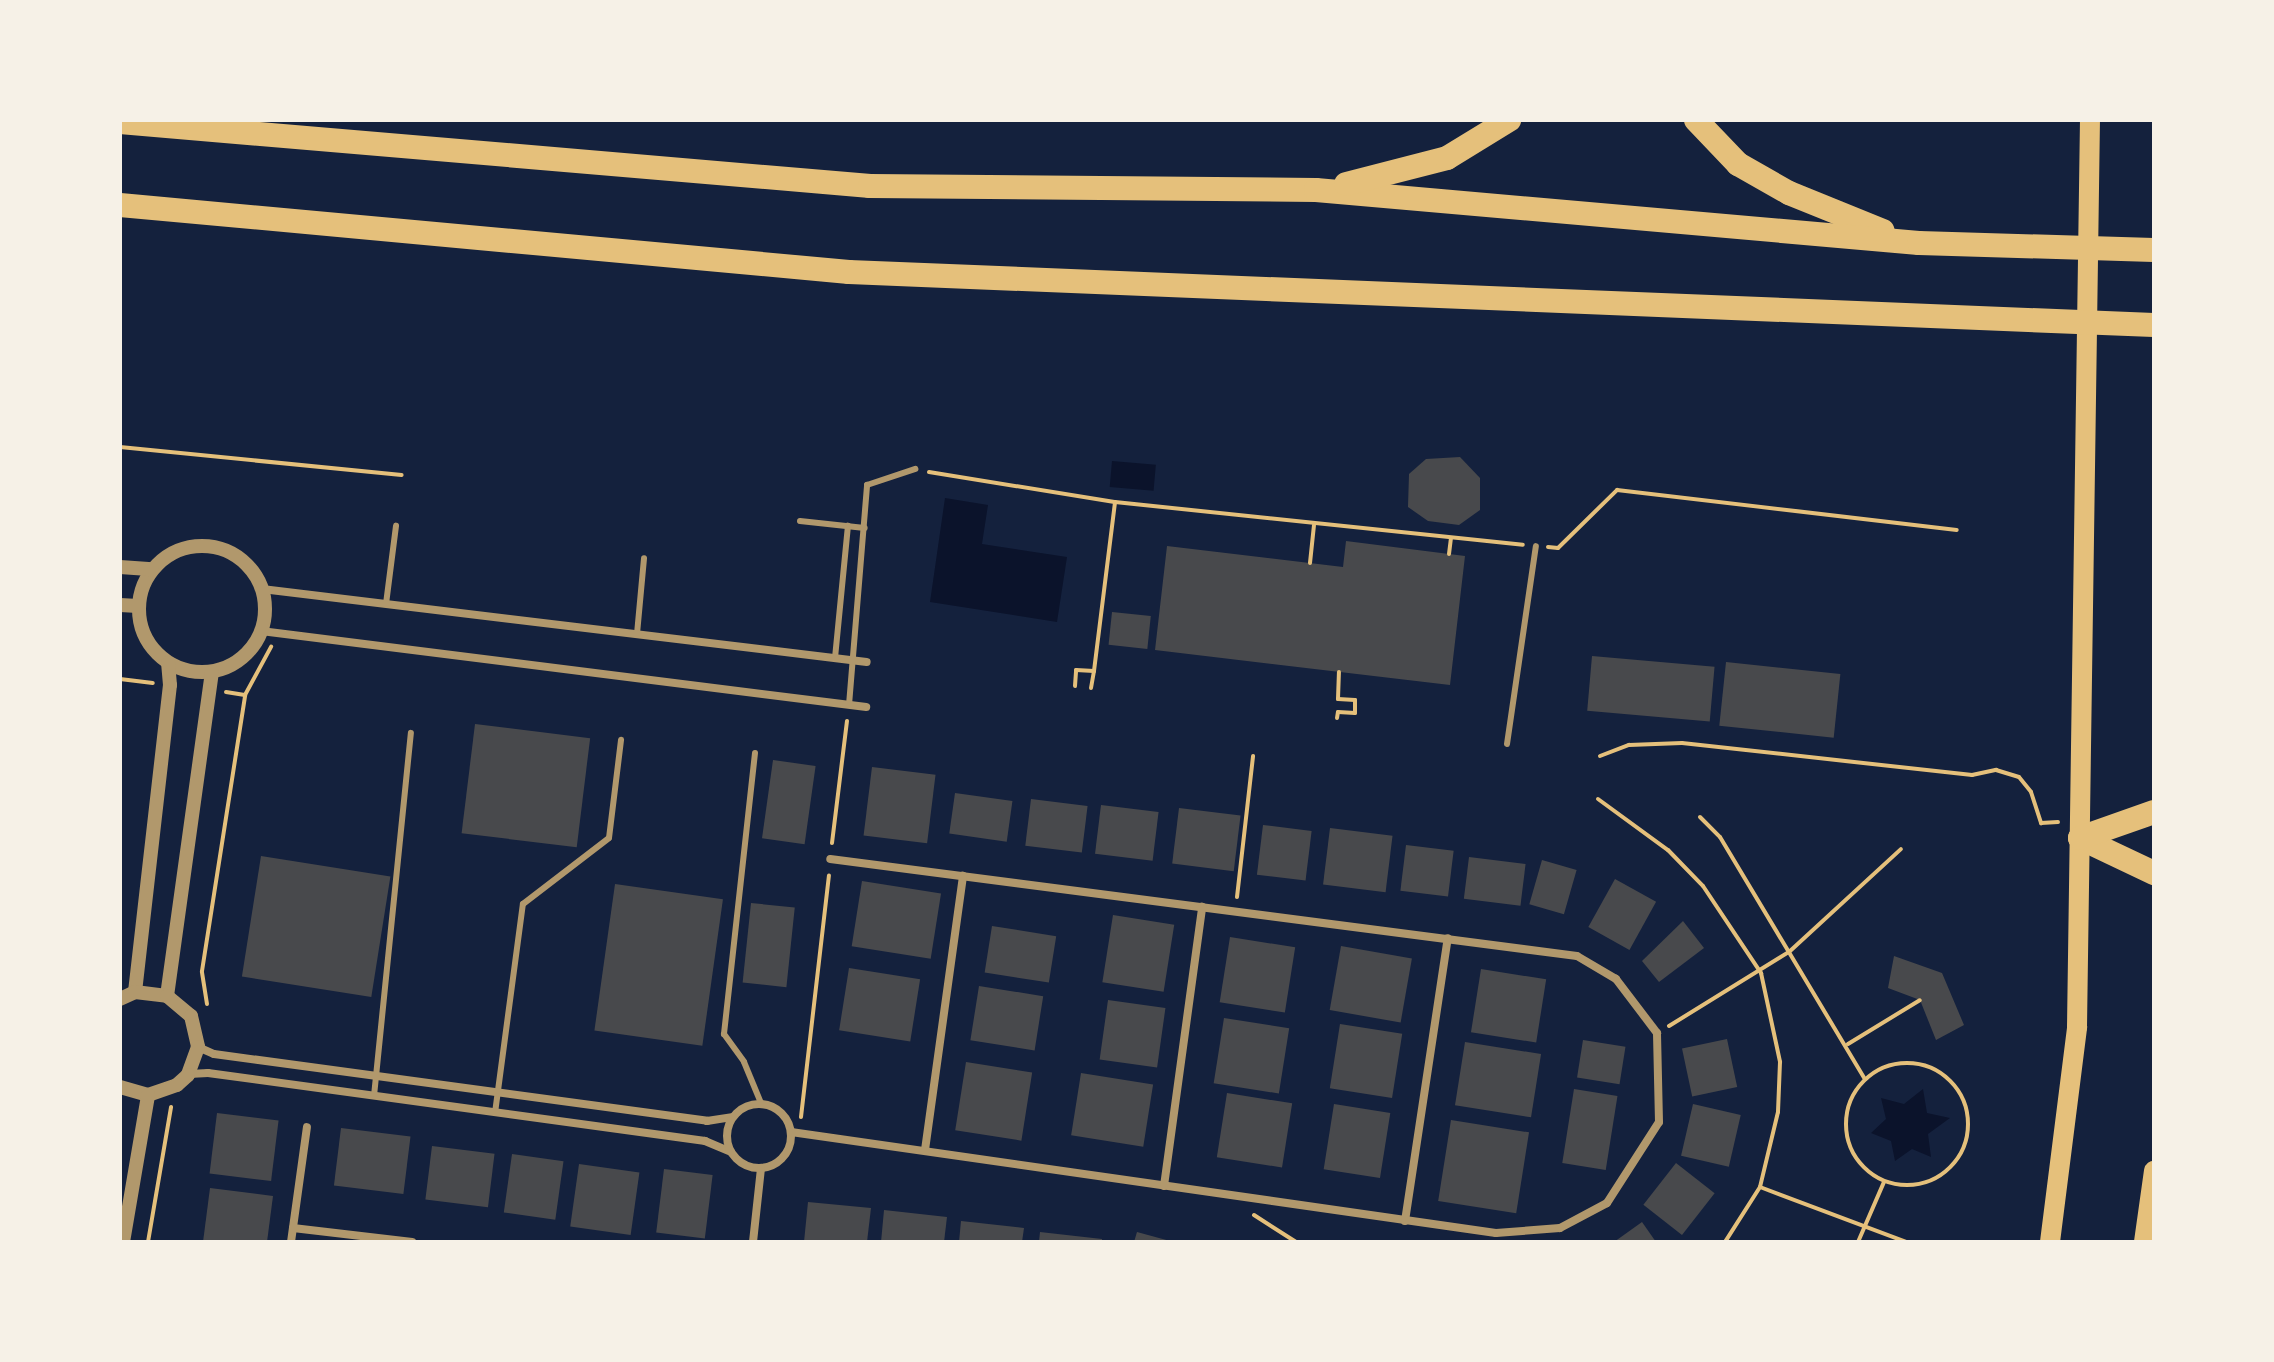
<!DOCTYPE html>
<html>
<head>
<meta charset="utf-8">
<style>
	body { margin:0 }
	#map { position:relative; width:2274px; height:1362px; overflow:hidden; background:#14213d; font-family:"Varela Round",sans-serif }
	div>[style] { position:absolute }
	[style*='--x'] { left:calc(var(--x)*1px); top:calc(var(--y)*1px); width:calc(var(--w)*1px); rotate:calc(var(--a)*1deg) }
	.water>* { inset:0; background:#0b132b; transform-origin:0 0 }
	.building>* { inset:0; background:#48494c; transform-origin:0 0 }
	.path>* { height:4px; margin:-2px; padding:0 2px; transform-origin:2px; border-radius:2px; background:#e5c07b }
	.path>.ring { margin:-2px; padding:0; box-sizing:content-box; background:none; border:4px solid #e5c07b; border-radius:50% }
	.service>* { height:6px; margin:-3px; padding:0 3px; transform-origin:3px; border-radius:3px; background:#b1986c }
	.minor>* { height:8px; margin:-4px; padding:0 4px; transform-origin:4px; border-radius:4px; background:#b1986c }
	.minor>.ring { margin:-4px; padding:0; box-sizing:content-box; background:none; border:8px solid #b1986c; border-radius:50% }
	.tertiary>* { height:14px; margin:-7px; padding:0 7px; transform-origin:7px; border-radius:7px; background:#b1986c }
	.tertiary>.ring { margin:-7px; padding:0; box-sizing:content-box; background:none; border:14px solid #b1986c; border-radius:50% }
	.primary>* { height:20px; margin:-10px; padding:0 10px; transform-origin:10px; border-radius:10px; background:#e5c07b }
	.motorway>* { height:24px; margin:-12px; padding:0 12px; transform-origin:12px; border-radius:12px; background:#e5c07b }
	span { translate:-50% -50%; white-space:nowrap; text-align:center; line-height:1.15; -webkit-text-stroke:7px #f6f1e7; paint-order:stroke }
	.frame { position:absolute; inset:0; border:122px solid #f6f1e7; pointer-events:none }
</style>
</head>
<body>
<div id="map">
	<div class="water">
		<i style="left:1112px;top:461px;width:44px;height:26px;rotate:5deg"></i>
		<i style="clip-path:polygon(945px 498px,988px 505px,982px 544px,1067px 557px,1057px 622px,930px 602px)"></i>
		<i style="clip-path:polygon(1923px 1089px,1927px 1113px,1950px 1118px,1928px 1134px,1931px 1157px,1912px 1149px,1895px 1161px,1891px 1141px,1871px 1133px,1886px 1119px,1881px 1098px,1904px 1104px)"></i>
	</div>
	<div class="building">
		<i style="clip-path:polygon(1460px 457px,1480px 478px,1480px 510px,1459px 525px,1428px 521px,1408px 507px,1409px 474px,1426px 459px)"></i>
		<i style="clip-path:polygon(1346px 541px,1465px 556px,1450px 685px,1155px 650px,1167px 546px,1343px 567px)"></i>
		<i style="left:1112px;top:612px;width:39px;height:33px;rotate:6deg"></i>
		<i style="left:1592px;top:656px;width:123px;height:55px;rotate:5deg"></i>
		<i style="left:1726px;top:662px;width:115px;height:64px;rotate:6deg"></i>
		<i style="left:475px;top:724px;width:116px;height:110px;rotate:7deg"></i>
		<i style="left:773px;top:760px;width:43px;height:79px;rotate:8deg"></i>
		<i style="left:872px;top:767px;width:64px;height:69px;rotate:7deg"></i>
		<i style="left:955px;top:793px;width:58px;height:41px;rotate:8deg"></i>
		<i style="left:1031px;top:799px;width:57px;height:47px;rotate:7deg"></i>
		<i style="left:1101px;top:805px;width:58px;height:49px;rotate:7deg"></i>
		<i style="left:1179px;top:808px;width:62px;height:56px;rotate:7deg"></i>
		<i style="left:1263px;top:825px;width:49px;height:50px;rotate:7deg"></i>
		<i style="left:1330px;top:828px;width:63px;height:57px;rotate:7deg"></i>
		<i style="left:1406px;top:845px;width:48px;height:46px;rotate:7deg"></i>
		<i style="left:261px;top:856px;width:131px;height:122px;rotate:9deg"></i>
		<i style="left:1469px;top:857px;width:57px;height:42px;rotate:7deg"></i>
		<i style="left:1542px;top:860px;width:36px;height:46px;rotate:16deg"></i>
		<i style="left:1615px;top:879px;width:47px;height:55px;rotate:29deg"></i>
		<i style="left:862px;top:881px;width:80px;height:66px;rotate:9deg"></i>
		<i style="left:615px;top:884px;width:109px;height:148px;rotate:8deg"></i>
		<i style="left:751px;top:903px;width:44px;height:80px;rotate:6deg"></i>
		<i style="left:1113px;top:915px;width:62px;height:68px;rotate:9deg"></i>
		<i style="clip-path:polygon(1683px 921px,1704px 948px,1659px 982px,1642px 961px)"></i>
		<i style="left:992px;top:926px;width:65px;height:47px;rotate:9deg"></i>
		<i style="left:1230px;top:937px;width:66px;height:66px;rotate:9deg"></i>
		<i style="left:1341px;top:946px;width:72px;height:65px;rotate:10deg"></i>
		<i style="clip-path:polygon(1894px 956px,1942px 973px,1964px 1025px,1936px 1040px,1920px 1000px,1888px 988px)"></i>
		<i style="left:849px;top:968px;width:72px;height:63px;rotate:9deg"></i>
		<i style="left:1481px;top:969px;width:66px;height:64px;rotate:9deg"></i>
		<i style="left:979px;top:986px;width:65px;height:55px;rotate:9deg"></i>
		<i style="left:1108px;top:1000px;width:58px;height:60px;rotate:8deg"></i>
		<i style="left:1224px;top:1018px;width:66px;height:66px;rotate:9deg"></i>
		<i style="left:1340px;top:1024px;width:63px;height:65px;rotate:9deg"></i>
		<i style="left:1727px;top:1039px;width:49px;height:46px;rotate:78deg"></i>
		<i style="left:1583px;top:1040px;width:43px;height:38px;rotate:9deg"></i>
		<i style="left:1465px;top:1042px;width:77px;height:64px;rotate:9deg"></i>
		<i style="left:966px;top:1062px;width:67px;height:69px;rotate:9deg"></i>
		<i style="left:1081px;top:1073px;width:73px;height:63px;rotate:9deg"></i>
		<i style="left:1574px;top:1089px;width:44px;height:75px;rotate:9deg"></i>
		<i style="left:1227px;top:1093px;width:66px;height:65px;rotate:9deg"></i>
		<i style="left:1334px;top:1104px;width:57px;height:66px;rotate:9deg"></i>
		<i style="left:1693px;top:1104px;width:49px;height:53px;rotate:13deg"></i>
		<i style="left:217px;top:1113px;width:62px;height:61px;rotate:7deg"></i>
		<i style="left:1451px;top:1120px;width:79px;height:82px;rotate:9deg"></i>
		<i style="left:341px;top:1128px;width:70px;height:58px;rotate:7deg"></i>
		<i style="left:432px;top:1146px;width:63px;height:54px;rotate:7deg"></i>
		<i style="left:512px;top:1154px;width:52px;height:59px;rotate:8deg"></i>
		<i style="left:1676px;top:1163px;width:49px;height:53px;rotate:38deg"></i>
		<i style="left:579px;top:1164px;width:61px;height:63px;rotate:8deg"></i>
		<i style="left:664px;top:1169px;width:49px;height:64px;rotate:7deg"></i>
		<i style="clip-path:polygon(210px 1188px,273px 1196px,267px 1242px,203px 1242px)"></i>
		<i style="clip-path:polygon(808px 1202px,871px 1208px,867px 1242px,804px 1242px)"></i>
		<i style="clip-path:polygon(884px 1210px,947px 1217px,944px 1242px,881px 1242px)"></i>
		<i style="clip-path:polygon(961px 1221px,1024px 1228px,1022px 1242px,959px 1242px)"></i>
		<i style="clip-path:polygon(1642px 1222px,1656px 1242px,1614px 1242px)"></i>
		<i style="clip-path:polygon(1040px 1232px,1102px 1239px,1102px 1242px,1039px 1242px)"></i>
		<i style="clip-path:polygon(1137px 1232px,1170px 1241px,1170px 1242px,1134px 1242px)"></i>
	</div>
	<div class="path">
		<i style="--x:120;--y:447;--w:283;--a:5.7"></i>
		<i style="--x:929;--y:472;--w:188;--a:9.2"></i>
		<i style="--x:1115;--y:502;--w:410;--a:6"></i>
		<i style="--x:1548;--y:547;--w:10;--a:6"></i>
		<i style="--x:1558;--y:548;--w:83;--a:-44.5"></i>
		<i style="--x:1617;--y:490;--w:342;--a:6.7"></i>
		<i style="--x:1449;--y:554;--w:16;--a:-83"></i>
		<i style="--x:1310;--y:563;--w:38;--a:-84"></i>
		<i style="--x:120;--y:679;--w:33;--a:7"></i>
		<i style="--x:1075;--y:686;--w:16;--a:-86"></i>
		<i style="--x:1076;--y:670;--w:18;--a:3"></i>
		<i style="--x:1094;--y:671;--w:170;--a:-82.9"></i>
		<i style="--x:1091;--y:688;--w:17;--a:-80"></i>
		<i style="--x:226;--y:692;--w:19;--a:9"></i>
		<i style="--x:1337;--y:718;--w:6;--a:-81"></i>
		<i style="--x:1338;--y:712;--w:17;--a:3"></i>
		<i style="--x:1355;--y:713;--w:13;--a:-90"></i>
		<i style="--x:1355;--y:700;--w:17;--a:-177"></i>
		<i style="--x:1338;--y:699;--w:27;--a:-88"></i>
		<i style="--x:1600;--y:756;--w:31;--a:-21"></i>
		<i style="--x:1629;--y:745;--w:53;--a:-2.2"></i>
		<i style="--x:1682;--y:743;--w:292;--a:6.3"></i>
		<i style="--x:1972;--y:775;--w:25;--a:-12"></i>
		<i style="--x:1996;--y:770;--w:24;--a:17"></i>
		<i style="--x:2019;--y:777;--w:19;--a:51"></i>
		<i style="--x:2031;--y:792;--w:33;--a:72"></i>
		<i style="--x:2041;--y:823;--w:17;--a:-3"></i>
		<i style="--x:1598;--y:799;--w:87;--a:36.1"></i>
		<i style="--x:1668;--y:850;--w:50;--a:45.8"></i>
		<i style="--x:1703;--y:886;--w:105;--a:56.3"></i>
		<i style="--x:1761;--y:973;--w:91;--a:77.9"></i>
		<i style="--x:1780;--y:1062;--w:50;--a:92.3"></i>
		<i style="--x:1778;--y:1112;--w:77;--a:103.5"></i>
		<i style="--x:1760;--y:1187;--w:65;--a:122.5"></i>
		<i style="--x:1700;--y:817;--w:28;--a:45"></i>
		<i style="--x:1720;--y:837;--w:282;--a:59.1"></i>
		<i style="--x:832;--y:843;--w:123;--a:-83"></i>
		<i style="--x:1237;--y:897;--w:142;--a:-83.5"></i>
		<i style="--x:207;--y:1004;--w:33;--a:-99"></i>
		<i style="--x:202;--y:971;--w:279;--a:-81.1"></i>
		<i style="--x:245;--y:695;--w:55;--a:-61.6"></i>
		<i style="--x:1669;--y:1026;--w:141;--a:-31.7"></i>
		<i style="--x:1789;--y:952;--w:152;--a:-42.6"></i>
		<i style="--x:1848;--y:1044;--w:84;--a:-31.4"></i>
		<i class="ring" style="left:1846px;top:1063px;width:118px;height:118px"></i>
		<i style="--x:801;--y:1117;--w:243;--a:-83.4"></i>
		<i style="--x:1760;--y:1187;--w:156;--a:20.6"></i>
		<i style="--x:1254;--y:1215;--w:50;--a:32.7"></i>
		<i style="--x:148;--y:1242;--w:137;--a:-80.3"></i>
		<i style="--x:1858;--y:1242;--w:65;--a:-66.6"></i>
	</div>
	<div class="service">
		<i style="--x:800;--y:521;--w:65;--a:6.1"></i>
		<i style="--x:386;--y:604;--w:79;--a:-82.7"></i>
		<i style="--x:637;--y:634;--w:76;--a:-84.7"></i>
		<i style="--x:835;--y:658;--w:133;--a:-84.4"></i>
		<i style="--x:849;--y:705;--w:221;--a:-85.3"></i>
		<i style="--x:867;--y:485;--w:51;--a:-18.4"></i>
		<i style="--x:1507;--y:744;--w:200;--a:-81.7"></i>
		<i style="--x:755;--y:753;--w:283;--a:96.3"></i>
		<i style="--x:724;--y:1034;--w:34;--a:54"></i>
		<i style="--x:744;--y:1062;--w:44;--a:67.5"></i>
		<i style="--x:374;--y:1096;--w:365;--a:-84.2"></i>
		<i style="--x:495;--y:1113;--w:211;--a:-82.4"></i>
		<i style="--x:523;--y:904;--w:108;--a:-37.5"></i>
		<i style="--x:609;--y:838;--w:99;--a:-83"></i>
	</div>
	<div class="minor">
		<i style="--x:262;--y:589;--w:609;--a:6.88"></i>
		<i style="--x:261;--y:631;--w:610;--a:7.16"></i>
		<i style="--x:198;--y:1047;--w:17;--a:24"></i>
		<i style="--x:214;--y:1054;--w:498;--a:7.7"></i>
		<i style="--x:707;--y:1121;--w:25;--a:-9"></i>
		<i style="--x:189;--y:1074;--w:19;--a:-3"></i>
		<i style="--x:208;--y:1073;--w:502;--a:7.79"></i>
		<i style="--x:705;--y:1141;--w:28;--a:23"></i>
		<i class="ring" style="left:727px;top:1104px;width:56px;height:56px"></i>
		<i style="--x:791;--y:1132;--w:712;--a:8.15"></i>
		<i style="--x:1496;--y:1233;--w:64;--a:-4.5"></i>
		<i style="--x:1560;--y:1228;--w:53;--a:-28"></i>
		<i style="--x:1607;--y:1203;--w:96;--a:-57.3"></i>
		<i style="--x:1659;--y:1122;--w:89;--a:-91.3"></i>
		<i style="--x:1657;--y:1033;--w:68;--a:-127.2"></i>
		<i style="--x:1616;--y:979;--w:45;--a:-149.5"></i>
		<i style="--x:1577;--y:956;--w:753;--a:-172.6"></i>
		<i style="--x:925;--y:1150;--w:277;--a:-82.1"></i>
		<i style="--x:1164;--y:1186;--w:282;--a:-82.2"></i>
		<i style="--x:1405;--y:1221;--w:286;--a:-81.4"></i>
		<i style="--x:293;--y:1228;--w:120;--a:6.7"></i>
		<i style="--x:291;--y:1242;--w:116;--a:-82.1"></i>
		<i style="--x:753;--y:1242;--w:74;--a:-83.8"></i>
	</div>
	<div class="tertiary">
		<i class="ring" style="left:139px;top:546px;width:112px;height:112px"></i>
		<i style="--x:120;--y:567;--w:32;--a:4"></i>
		<i style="--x:120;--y:605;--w:18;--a:3"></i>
		<i style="--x:135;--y:992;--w:309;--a:-83.5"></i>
		<i style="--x:170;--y:685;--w:22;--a:-95"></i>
		<i style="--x:167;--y:996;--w:327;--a:-82.1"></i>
		<i style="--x:120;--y:999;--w:17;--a:-25"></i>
		<i style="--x:135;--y:992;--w:32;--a:7"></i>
		<i style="--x:167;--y:996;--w:31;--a:40"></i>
		<i style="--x:191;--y:1016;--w:32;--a:77"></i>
		<i style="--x:198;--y:1047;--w:30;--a:110"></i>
		<i style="--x:188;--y:1075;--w:15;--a:138"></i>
		<i style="--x:177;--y:1085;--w:31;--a:161"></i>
		<i style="--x:148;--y:1095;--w:29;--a:-164"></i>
		<i style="--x:123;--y:1242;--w:149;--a:-80.3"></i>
	</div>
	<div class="primary">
		<i style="--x:2050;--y:1242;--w:217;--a:-82.8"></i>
		<i style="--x:2077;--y:1027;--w:907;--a:-89.18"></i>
		<i style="--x:2144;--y:1242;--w:72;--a:-82"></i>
	</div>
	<div class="motorway">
		<i style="--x:1696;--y:120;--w:61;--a:46.3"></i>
		<i style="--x:1738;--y:164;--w:59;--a:29.6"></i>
		<i style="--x:1789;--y:193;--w:101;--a:22"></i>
		<i style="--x:120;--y:122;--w:753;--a:4.88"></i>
		<i style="--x:870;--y:186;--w:446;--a:0.5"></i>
		<i style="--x:1316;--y:190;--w:605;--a:5.02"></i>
		<i style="--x:1919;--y:243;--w:235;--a:1.7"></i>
		<i style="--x:1346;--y:184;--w:104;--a:-14.4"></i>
		<i style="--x:1447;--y:158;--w:73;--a:-31.5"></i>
		<i style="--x:120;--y:205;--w:732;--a:5.25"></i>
		<i style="--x:849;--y:272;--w:1306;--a:2.33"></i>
		<i style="--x:2080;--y:838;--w:82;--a:25.3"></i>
		<i style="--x:2080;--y:838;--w:78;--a:-19.4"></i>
	</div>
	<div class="frame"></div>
</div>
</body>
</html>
